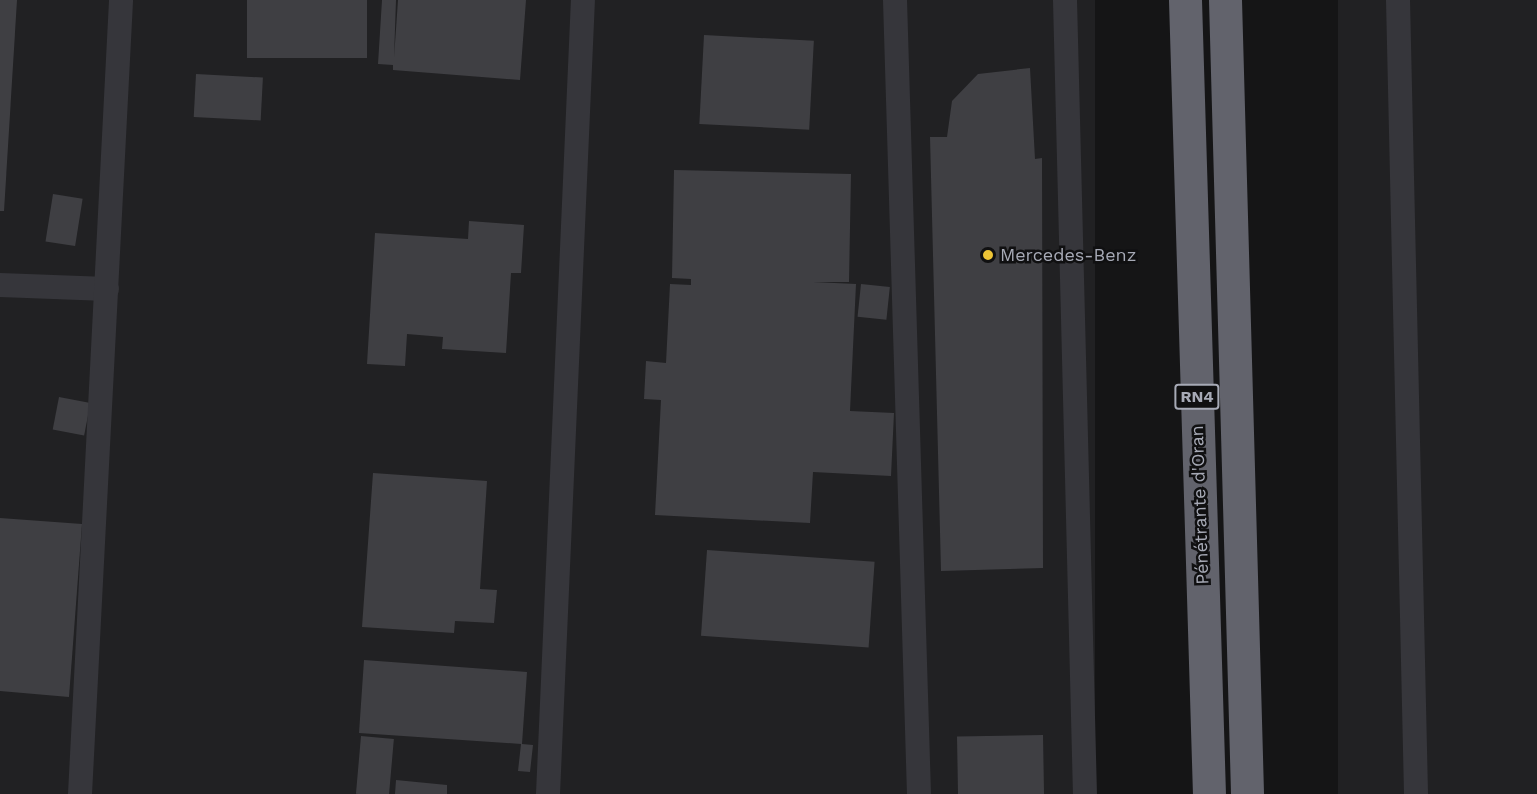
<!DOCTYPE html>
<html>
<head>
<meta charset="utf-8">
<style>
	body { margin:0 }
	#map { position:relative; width:1537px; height:794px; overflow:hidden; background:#151516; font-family:"Work Sans",sans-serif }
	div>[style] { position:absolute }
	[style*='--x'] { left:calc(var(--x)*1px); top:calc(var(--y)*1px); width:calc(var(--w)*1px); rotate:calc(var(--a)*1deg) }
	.built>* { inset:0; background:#212123; transform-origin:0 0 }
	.building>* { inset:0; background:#3f3f43; transform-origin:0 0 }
	.minor>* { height:24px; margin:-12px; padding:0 12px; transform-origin:12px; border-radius:12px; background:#36363b }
	.highway>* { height:33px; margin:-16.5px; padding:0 16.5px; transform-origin:16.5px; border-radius:16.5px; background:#62636c }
	.dots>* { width:16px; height:16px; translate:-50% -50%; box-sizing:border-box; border:3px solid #101011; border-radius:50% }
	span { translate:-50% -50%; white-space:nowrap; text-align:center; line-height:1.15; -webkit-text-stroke:5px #101011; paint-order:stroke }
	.shield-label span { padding:2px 4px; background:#101011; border:2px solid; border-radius:4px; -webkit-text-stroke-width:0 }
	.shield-label { font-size:16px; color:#a7aab6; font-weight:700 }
	.poi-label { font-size:18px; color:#a7aab6 }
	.left { translate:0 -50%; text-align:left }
	.street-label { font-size:18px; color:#a7aab6 }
</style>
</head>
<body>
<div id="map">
	<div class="built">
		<i style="left:0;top:0;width:1095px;height:794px"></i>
		<i style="left:1338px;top:0;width:199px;height:794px"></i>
	</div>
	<div class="building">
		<i style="clip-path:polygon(0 0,17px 0,4px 211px,0 211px)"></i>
		<i style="left:247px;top:0;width:120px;height:58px"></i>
		<i style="clip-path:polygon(382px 0,396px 0,394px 58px,398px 0,526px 0,520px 80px,393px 70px,393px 65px,378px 64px)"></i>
		<i style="left:704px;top:35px;width:110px;height:89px;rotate:3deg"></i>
		<i style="clip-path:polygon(1030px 68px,1035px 159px,1042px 158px,1043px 568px,941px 571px,930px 137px,947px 137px,952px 101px,978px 74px)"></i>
		<i style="left:196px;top:74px;width:67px;height:43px;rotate:3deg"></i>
		<i style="clip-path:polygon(674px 170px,851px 174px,849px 282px,813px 282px,856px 284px,850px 411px,894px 413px,891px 476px,813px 472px,810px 523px,655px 515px,661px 400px,644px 399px,646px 361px,666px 363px,670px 284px,691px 285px,691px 279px,672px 278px)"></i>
		<i style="left:53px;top:194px;width:30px;height:48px;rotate:9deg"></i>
		<i style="clip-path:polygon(469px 221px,524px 225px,521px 273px,511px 273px,506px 353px,442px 349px,443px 337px,407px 334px,405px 366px,367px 364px,375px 233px,468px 239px)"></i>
		<i style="left:861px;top:284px;width:29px;height:33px;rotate:6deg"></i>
		<i style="left:59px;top:397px;width:32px;height:33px;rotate:11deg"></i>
		<i style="clip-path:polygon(373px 473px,487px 481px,480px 589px,497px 590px,494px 623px,455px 621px,454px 633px,362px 627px)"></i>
		<i style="clip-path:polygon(0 518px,82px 524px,69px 697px,0 691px)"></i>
		<i style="left:707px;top:550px;width:168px;height:86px;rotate:4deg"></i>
		<i style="clip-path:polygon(364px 660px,527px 672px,522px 744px,533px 745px,530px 772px,518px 771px,521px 744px,359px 733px)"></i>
		<i style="left:1043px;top:735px;width:59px;height:86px;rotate:89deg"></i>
		<i style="left:361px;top:736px;width:33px;height:58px;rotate:5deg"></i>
		<i style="clip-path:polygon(396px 780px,447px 785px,447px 794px,395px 794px)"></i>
	</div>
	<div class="minor">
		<i style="--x:895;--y:0;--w:794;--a:88.27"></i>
		<i style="--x:1065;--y:0;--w:794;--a:88.56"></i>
		<i style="--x:1398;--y:0;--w:794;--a:88.7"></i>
		<i style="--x:0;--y:285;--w:107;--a:2.1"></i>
		<i style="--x:80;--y:794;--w:795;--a:-87.04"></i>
		<i style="--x:548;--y:794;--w:795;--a:-87.48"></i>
	</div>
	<div class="highway">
		<i style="--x:1185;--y:0;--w:794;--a:88.27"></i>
		<i style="--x:1225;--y:0;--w:794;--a:88.41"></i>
	</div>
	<div class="dots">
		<i style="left:988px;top:255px;background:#edc436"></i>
	</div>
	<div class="shield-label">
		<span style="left:1197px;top:397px">RN4</span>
	</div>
	<div class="poi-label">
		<span class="left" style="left:1000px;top:255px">Mercedes-Benz</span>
	</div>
	<div class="street-label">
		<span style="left:1200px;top:505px;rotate:-92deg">Pénétrante d'Oran</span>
	</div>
</div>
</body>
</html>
